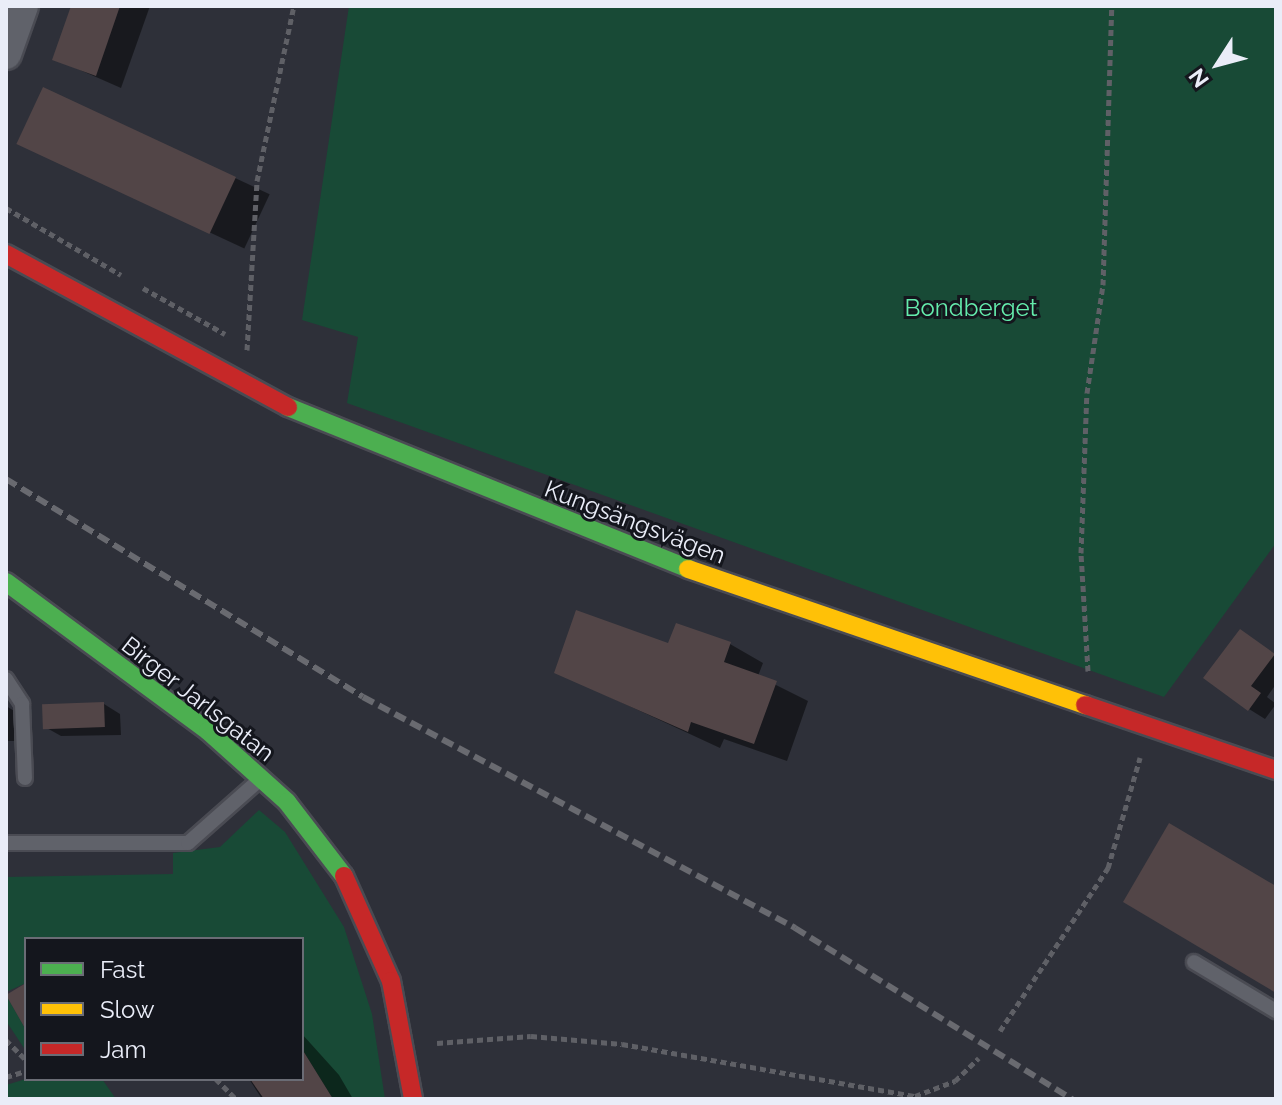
<!DOCTYPE html>
<html>
<head>
<meta charset="utf-8">
<style>
	body { margin:0 }
	#map { position:relative; width:1282px; height:1105px; overflow:hidden; background:#2e3039; font-family:Raleway,sans-serif }
	div>[style] { position:absolute }
	[style*='--x'] { left:calc(var(--x)*1px); top:calc(var(--y)*1px); width:calc(var(--w)*1px); rotate:calc(var(--a)*1deg) }
	.green>* { inset:0; background:#184a36 }
	.shadow>* { inset:0; background:#0007; transform-origin:0 0 }
	.building>* { inset:0; background:#524547; transform-origin:0 0 }
	.path>* { height:5px; margin-top:-2.5px; transform-origin:0; background:repeating-linear-gradient(90deg,#5f6066 0 6px,transparent 0 10px) }
	.roads { filter:drop-shadow(2px 0 #4a4b53) drop-shadow(-2px 0 #4a4b53) drop-shadow(0 2px #4a4b53) drop-shadow(0 -2px #4a4b53) }
	.lane>* { height:14px; margin:-7px; padding:0 7px; transform-origin:7px; border-radius:7px; background:#60626a }
	.street>* { height:30px; margin:-15px; padding:0 15px; transform-origin:15px; border-radius:15px; background:#60626a }
	.fast>* { height:18px; margin:-9px; padding:0 9px; transform-origin:9px; border-radius:9px; background:#4caf50 }
	.slow>* { height:18px; margin:-9px; padding:0 9px; transform-origin:9px; border-radius:9px; background:#ffc107 }
	.jam>* { height:18px; margin:-9px; padding:0 9px; transform-origin:9px; border-radius:9px; background:#c62828 }
	.rail>* { height:6px; margin-top:-3px; transform-origin:0; background:repeating-linear-gradient(90deg,#696a70 0 12px,transparent 0 18px) }
	span { translate:-50% -50%; white-space:nowrap; text-align:center; line-height:1.15; -webkit-text-stroke:6px #14161d; paint-order:stroke }
	.park-label { font-size:24px; color:#64ecac }
	.street-label { font-size:24px; color:#eaedf8 }
	.frame { position:absolute; inset:0; border:8px solid #eaedf8; pointer-events:none }
	.legend { position:absolute; left:24px; top:937px; width:280px; height:144px; box-sizing:border-box; background:#14161d; border:2px solid #6a6c75; margin:0; padding:10px 14px; list-style:none; font-size:24px; color:#eaedf8 }
	.legend li { display:flex; align-items:center; gap:16px; height:40px }
	.legend b { width:40px; border:2px solid #6a6c75 }
	.north { position:absolute; left:1178px; top:24px; width:80px; height:80px; -webkit-text-stroke:6px #14161d; paint-order:stroke; rotate:234deg; font-size:22px; font-weight:700; line-height:32px; text-align:center; color:#eaedf8 }
	.north::after { content:''; display:block; margin:auto; width:28px; height:36px; background:#eaedf8; clip-path:polygon(50% 0,100% 100%,50% 72%,0 100%) }
</style>
</head>
<body>
<div id="map">
	<div class="green">
		<i style="clip-path:polygon(349px 6px,1276px 6px,1276px 543px,1164px 697px,347px 403px,358px 337px,302px 320px)"></i>
		<i style="clip-path:polygon(259px 810px,285px 832px,344px 927px,372px 1014px,385px 1099px,333px 1099px,302px 1049px,302px 939px,26px 939px,26px 983px,6px 992px,6px 877px,173px 874px,173px 853px,220px 847px)"></i>
		<i style="clip-path:polygon(6px 995px,26px 1030px,26px 1051px,6px 1021px)"></i>
		<i style="clip-path:polygon(26px 1079px,102px 1079px,116px 1099px,6px 1099px,6px 1085px)"></i>
	</div>
	<div class="shadow">
		<i style="clip-path:polygon(73px 6px,150px 6px,121px 88px,55px 59px)"></i>
		<i style="left:44px;top:89px;width:249px;height:60px;rotate:25deg"></i>
		<i style="clip-path:polygon(1240px 631px,1276px 655px,1276px 684px,1267px 697px,1276px 704px,1265px 719px,1249px 709px)"></i>
		<i style="clip-path:polygon(730px 644px,763px 663px,758px 676px,808px 701px,787px 761px,724px 739px,720px 748px,556px 672px,670px 645px)"></i>
		<i style="clip-path:polygon(104px 704px,120px 714px,121px 735px,61px 736px,45px 727px)"></i>
		<i style="clip-path:polygon(6px 706px,16px 712px,17px 741px,6px 741px)"></i>
		<i style="clip-path:polygon(302px 1034px,339px 1075px,353px 1099px,262px 1099px,249px 1079px,302px 1079px)"></i>
	</div>
	<div class="building">
		<i style="clip-path:polygon(71px 6px,120px 6px,96px 76px,52px 60px)"></i>
		<i style="left:43px;top:87px;width:213px;height:63px;rotate:25deg"></i>
		<i style="clip-path:polygon(576px 610px,668px 643px,676px 623px,731px 642px,724px 662px,777px 681px,754px 744px,691px 722px,688px 732px,554px 673px)"></i>
		<i style="clip-path:polygon(1240px 629px,1275px 654px,1251px 686px,1261px 693px,1248px 711px,1203px 678px)"></i>
		<i style="left:104px;top:702px;width:25px;height:62px;rotate:88deg"></i>
		<i style="clip-path:polygon(1169px 823px,1276px 886px,1276px 993px,1123px 902px)"></i>
		<i style="clip-path:polygon(26px 983px,26px 1030px,6px 995px)"></i>
		<i style="clip-path:polygon(302px 1049px,333px 1099px,264px 1099px,250px 1079px,302px 1079px)"></i>
	</div>
	<div class="path">
		<i style="--x:6;--y:208;--w:133;--a:30.2"></i>
		<i style="--x:143;--y:288;--w:94;--a:29.3"></i>
		<i style="--x:247;--y:350;--w:169;--a:-86.6"></i>
		<i style="--x:257;--y:181;--w:179;--a:-78.1"></i>
		<i style="--x:1088;--y:671;--w:118;--a:-93.4"></i>
		<i style="--x:1081;--y:553;--w:160;--a:-87.9"></i>
		<i style="--x:1087;--y:393;--w:109;--a:-81.6"></i>
		<i style="--x:1103;--y:285;--w:279;--a:-88.2"></i>
		<i style="--x:1000;--y:1031;--w:196;--a:-56.5"></i>
		<i style="--x:1108;--y:868;--w:115;--a:-73.8"></i>
		<i style="--x:6;--y:1040;--w:28;--a:45"></i>
		<i style="--x:437;--y:1043;--w:94;--a:-4.3"></i>
		<i style="--x:531;--y:1036;--w:91;--a:5"></i>
		<i style="--x:622;--y:1044;--w:298;--a:10.1"></i>
		<i style="--x:915;--y:1096;--w:43;--a:-20.6"></i>
		<i style="--x:955;--y:1081;--w:33;--a:-44"></i>
		<i style="--x:6;--y:1077;--w:21;--a:-17"></i>
		<i style="--x:216;--y:1079;--w:28;--a:45"></i>
	</div>
	<div class="roads">
		<div class="lane">
			<i style="--x:6;--y:679;--w:30;--a:57"></i>
			<i style="--x:22;--y:704;--w:74;--a:87.7"></i>
			<i style="--x:6;--y:843;--w:182;--a:0"></i>
			<i style="--x:188;--y:843;--w:94;--a:-41.5"></i>
			<i style="--x:1194;--y:962;--w:96;--a:30.9"></i>
		</div>
		<div class="street">
			<i style="--x:6;--y:54;--w:51;--a:-70.5"></i>
		</div>
		<div class="fast">
			<i style="--x:288;--y:407;--w:432;--a:22"></i>
			<i style="--x:6;--y:582;--w:251;--a:36.4"></i>
			<i style="--x:208;--y:731;--w:106;--a:41.9"></i>
			<i style="--x:287;--y:802;--w:93;--a:52.4"></i>
		</div>
		<div class="slow">
			<i style="--x:688;--y:569;--w:420;--a:18.9"></i>
		</div>
		<div class="jam">
			<i style="--x:6;--y:254;--w:321;--a:28.5"></i>
			<i style="--x:1085;--y:705;--w:202;--a:18.8"></i>
			<i style="--x:344;--y:876;--w:115;--a:65.9"></i>
			<i style="--x:391;--y:981;--w:120;--a:79.4"></i>
		</div>
	</div>
	<div class="rail">
		<i style="--x:6;--y:479;--w:418;--a:31.4"></i>
		<i style="--x:363;--y:697;--w:490;--a:28.1"></i>
		<i style="--x:795;--y:928;--w:326;--a:31.7"></i>
	</div>
	<div class="park-label">
		<span style="left:971px;top:308px">Bondberget</span>
	</div>
	<div class="street-label">
		<span style="left:635px;top:522px;rotate:21deg">Kungsängsvägen</span>
		<span style="left:198px;top:699px;rotate:38deg">Birger Jarlsgatan</span>
	</div>
	<div class="frame"></div>
	<ul class="legend">
	<li><b style="height:10px;background:#4caf50"></b>Fast</li>
	<li><b style="height:10px;background:#ffc107"></b>Slow</li>
	<li><b style="height:10px;background:#c62828"></b>Jam</li>
	</ul>
	<div class="north">N</div>
</div>
</body>
</html>
